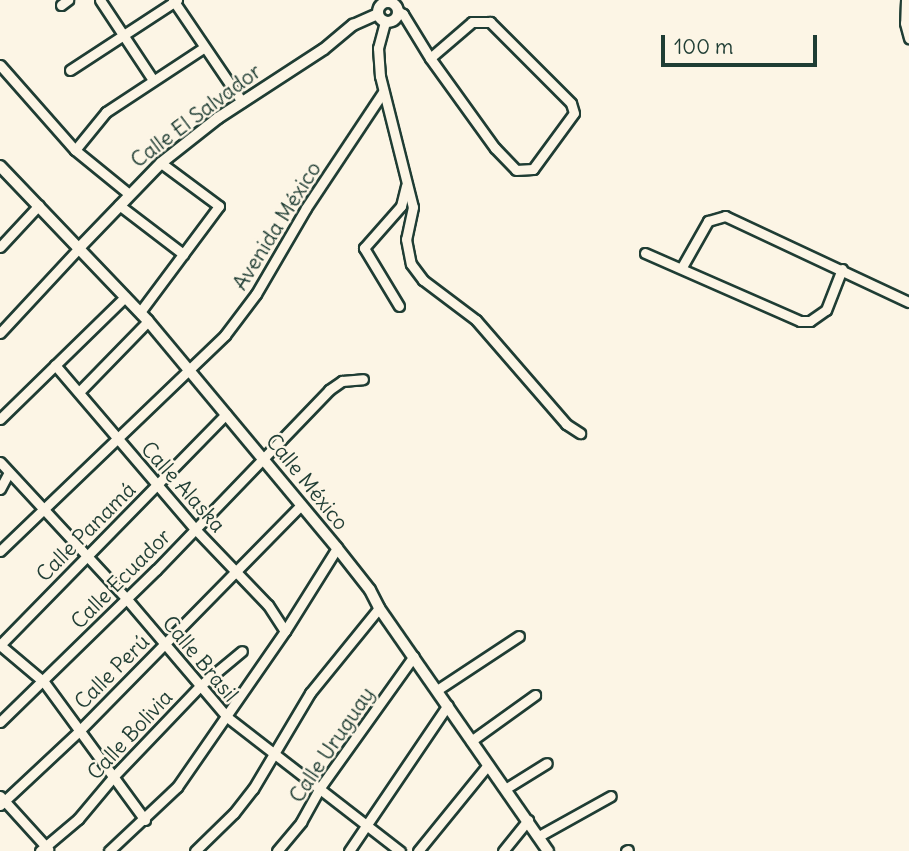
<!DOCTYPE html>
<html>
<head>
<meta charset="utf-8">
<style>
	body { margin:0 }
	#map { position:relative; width:909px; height:851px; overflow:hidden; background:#fcf5e5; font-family:Delius,sans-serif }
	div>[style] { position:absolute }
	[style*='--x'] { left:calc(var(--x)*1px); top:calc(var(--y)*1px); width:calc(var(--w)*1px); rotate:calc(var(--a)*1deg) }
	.roads { filter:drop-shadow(2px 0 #1f3d34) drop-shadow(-2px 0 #1f3d34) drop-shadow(0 2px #1f3d34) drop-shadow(0 -2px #1f3d34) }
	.minor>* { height:9px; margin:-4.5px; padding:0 4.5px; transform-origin:4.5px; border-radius:4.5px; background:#fcf5e5 }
	.tertiary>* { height:10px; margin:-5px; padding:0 5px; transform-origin:5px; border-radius:5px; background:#fcf5e5 }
	.tertiary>.ring { margin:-5px; padding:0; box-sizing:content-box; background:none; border:10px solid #fcf5e5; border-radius:50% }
	span { translate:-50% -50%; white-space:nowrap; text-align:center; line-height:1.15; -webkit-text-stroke:5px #fcf5e5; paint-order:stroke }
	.street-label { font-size:21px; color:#1f3d34 }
	.scale { position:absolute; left:661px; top:35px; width:156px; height:32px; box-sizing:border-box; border:4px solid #1f3d34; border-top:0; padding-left:9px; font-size:21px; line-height:24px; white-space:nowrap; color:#1f3d34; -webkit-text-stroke:5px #fcf5e5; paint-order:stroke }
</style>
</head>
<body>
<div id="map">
	<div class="roads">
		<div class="minor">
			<i style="--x:100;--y:0;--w:96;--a:56.5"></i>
			<i style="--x:173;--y:0;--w:123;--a:55.9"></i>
			<i style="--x:388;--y:0;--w:2;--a:90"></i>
			<i style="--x:906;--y:0;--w:23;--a:92"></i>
			<i style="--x:905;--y:23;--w:16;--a:75"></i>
			<i style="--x:61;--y:5;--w:9;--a:-36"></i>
			<i style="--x:398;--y:11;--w:6;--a:31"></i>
			<i style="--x:403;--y:14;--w:52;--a:58.5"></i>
			<i style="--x:430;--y:58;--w:111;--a:54.2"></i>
			<i style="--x:495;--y:148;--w:30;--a:46"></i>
			<i style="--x:516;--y:170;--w:17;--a:-3"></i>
			<i style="--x:533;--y:169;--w:69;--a:-53.8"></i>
			<i style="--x:574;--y:113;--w:10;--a:-107"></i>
			<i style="--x:571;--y:103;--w:115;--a:-135"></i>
			<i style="--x:490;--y:22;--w:18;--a:180"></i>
			<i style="--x:472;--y:22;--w:55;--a:139.4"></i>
			<i style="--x:385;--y:22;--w:27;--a:105"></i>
			<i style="--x:378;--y:48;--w:28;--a:86"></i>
			<i style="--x:380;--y:76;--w:135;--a:75.9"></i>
			<i style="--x:413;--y:207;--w:33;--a:102"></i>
			<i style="--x:406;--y:239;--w:25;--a:79"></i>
			<i style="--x:411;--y:264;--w:20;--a:53"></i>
			<i style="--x:423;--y:280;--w:66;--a:37"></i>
			<i style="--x:476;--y:320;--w:138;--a:49.1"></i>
			<i style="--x:566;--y:424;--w:17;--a:33"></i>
			<i style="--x:0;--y:65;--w:113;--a:48.6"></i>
			<i style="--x:75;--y:150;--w:68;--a:39.1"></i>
			<i style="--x:70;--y:70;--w:128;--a:-33.2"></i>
			<i style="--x:75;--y:150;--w:49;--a:-50.8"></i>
			<i style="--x:106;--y:112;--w:116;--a:-33.4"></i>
			<i style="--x:119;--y:205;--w:81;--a:37.4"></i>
			<i style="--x:0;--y:247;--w:57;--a:-47.1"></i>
			<i style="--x:645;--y:253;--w:169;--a:23.7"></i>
			<i style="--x:800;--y:321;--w:10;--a:0"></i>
			<i style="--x:810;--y:321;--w:19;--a:-35"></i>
			<i style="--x:826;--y:310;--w:44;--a:-68.7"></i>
			<i style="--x:682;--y:267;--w:53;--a:-60.5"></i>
			<i style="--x:708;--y:221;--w:18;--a:-16"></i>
			<i style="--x:725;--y:216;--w:203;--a:25.1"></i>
			<i style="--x:399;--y:306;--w:68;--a:-121.1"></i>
			<i style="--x:364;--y:248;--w:56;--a:-48.6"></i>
			<i style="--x:401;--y:206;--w:21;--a:-76"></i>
			<i style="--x:140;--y:312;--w:132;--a:-53.3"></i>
			<i style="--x:219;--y:206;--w:72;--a:-143.4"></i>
			<i style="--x:0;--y:333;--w:117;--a:-47.1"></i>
			<i style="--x:55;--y:365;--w:216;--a:49.5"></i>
			<i style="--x:195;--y:529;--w:105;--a:46.2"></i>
			<i style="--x:268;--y:605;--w:31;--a:57"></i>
			<i style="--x:79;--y:392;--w:99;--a:-45.8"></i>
			<i style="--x:0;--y:419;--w:175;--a:-44.3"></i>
			<i style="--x:0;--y:462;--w:184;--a:47.2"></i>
			<i style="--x:125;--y:597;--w:157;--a:49.6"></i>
			<i style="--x:227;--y:717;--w:219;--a:37.8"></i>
			<i style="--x:0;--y:489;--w:17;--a:-62"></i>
			<i style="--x:0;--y:551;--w:312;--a:-43.8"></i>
			<i style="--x:225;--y:335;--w:51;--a:-52.9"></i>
			<i style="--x:256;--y:294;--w:99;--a:-59.8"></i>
			<i style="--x:306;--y:208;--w:139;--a:-56.4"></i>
			<i style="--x:0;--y:645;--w:323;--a:-45.6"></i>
			<i style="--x:0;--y:645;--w:57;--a:40.1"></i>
			<i style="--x:44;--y:682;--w:171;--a:53.8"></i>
			<i style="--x:437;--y:690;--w:98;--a:-33.4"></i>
			<i style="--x:0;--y:722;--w:218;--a:-44.3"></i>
			<i style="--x:156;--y:570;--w:250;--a:-46.1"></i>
			<i style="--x:329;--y:390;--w:16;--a:-35"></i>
			<i style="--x:342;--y:381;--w:21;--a:-5"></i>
			<i style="--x:471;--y:741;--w:79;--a:-35.7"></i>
			<i style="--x:505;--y:789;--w:49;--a:-31.8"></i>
			<i style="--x:0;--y:796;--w:72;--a:47.8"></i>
			<i style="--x:0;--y:805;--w:108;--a:-43.1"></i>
			<i style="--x:79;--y:731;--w:317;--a:-45.5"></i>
			<i style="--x:539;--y:836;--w:82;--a:-29.1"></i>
			<i style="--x:40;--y:851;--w:50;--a:-40.1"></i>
			<i style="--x:78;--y:819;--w:56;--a:-50.1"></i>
			<i style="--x:114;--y:776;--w:126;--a:-46.3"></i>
			<i style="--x:201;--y:685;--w:53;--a:-39.7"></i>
			<i style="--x:109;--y:851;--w:93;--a:-43.3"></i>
			<i style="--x:177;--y:787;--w:190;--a:-55.3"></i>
			<i style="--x:285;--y:631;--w:98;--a:-57.9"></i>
			<i style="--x:195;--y:851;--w:54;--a:-44.3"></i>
			<i style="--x:234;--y:813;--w:31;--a:-52"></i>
			<i style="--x:253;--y:789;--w:112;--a:-59.3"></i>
			<i style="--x:310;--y:693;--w:109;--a:-50.9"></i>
			<i style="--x:277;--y:851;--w:38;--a:-50"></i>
			<i style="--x:301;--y:822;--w:38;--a:-61"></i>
			<i style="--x:319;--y:789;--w:163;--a:-54.5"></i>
			<i style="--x:349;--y:851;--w:176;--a:-55.9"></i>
			<i style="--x:418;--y:851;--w:111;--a:-50.9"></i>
			<i style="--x:503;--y:851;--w:40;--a:-51"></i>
			<i style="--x:626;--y:851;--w:2;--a:-27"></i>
		</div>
		<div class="tertiary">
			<i class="ring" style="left:378px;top:2px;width:10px;height:10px"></i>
			<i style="--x:0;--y:166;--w:214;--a:46.3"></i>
			<i style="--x:148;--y:321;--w:295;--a:50.2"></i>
			<i style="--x:337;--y:548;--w:53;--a:51.8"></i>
			<i style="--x:370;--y:590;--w:20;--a:63"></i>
			<i style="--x:379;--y:608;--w:296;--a:55.2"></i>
			<i style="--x:80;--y:247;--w:117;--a:-46"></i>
			<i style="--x:161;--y:163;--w:73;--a:-38.3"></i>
			<i style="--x:218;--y:118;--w:126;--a:-33.1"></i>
			<i style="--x:324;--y:49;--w:38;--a:-40"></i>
			<i style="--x:353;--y:25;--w:27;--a:-24"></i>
		</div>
	</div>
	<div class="street-label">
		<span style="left:196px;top:116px;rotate:-37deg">Calle El Salvador</span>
		<span style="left:277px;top:226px;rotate:-58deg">Avenida México</span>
		<span style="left:307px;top:482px;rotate:51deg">Calle México</span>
		<span style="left:183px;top:487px;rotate:48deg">Calle Alaska</span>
		<span style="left:86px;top:532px;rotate:-45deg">Calle Panamá</span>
		<span style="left:121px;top:579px;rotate:-45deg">Calle Ecuador</span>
		<span style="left:200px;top:659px;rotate:50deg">Calle Brasil</span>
		<span style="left:112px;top:672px;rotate:-45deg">Calle Perú</span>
		<span style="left:130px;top:735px;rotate:-47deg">Calle Bolivia</span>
		<span style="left:332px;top:745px;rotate:-56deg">Calle Uruguay</span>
	</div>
	<div class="scale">100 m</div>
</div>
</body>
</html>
